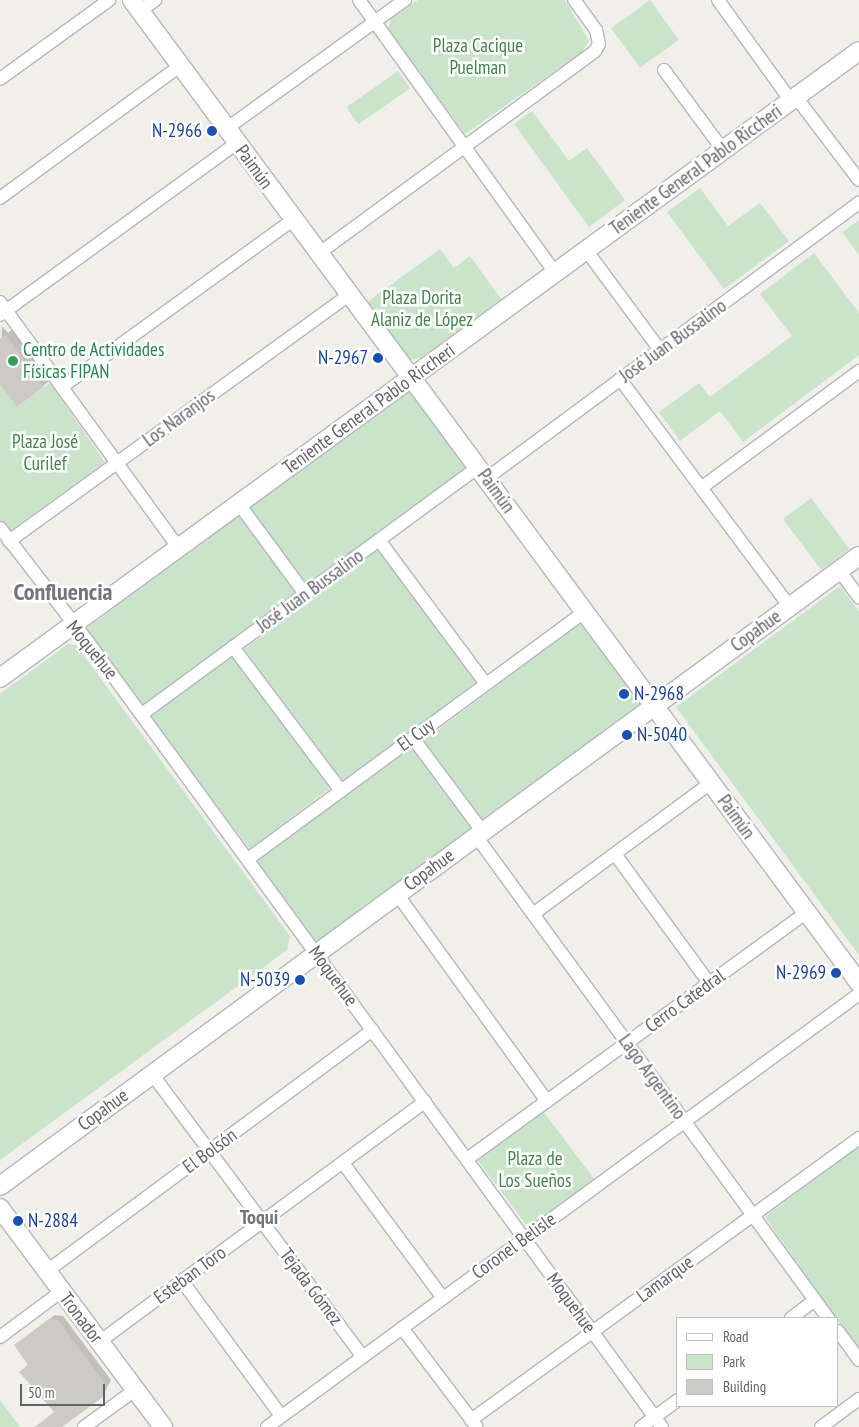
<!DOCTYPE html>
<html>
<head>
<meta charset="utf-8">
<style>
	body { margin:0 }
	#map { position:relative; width:859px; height:1427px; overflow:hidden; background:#f0efe9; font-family:"PT Sans Narrow",sans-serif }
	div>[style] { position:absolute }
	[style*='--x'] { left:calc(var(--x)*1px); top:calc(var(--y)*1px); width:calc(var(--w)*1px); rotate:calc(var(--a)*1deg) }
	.green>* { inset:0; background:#c9e4cb; transform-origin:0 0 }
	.shadow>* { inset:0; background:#0003 }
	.building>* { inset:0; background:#cbcac5 }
	.roads { filter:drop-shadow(1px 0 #b5b7bb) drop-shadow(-1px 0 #b5b7bb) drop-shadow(0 1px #b5b7bb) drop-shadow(0 -1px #b5b7bb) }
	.street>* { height:12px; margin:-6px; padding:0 6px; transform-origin:6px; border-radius:6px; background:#fff }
	.secondary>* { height:18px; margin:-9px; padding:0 9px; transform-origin:9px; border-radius:9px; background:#fff }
	.dots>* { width:14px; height:14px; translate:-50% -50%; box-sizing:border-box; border:2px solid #fff; border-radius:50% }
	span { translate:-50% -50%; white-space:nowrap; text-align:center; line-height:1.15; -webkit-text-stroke:5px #fff; paint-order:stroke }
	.park-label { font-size:19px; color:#42844b }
	.transit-label { font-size:19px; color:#164399 }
	.right { translate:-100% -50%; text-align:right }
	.left { translate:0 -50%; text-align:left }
	.street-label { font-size:19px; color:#606267 }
	.leisure-label { font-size:19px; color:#27864d }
	.neighbourhood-label { font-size:20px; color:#717479; font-weight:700 }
	.district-label { font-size:24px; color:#717479; font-weight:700 }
	.legend { position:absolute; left:676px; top:1317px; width:162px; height:90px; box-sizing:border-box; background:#fff; border:1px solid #bfc0c2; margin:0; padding:6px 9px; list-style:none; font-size:15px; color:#606267 }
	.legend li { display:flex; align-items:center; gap:10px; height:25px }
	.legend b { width:25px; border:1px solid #bfc0c2 }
	.scale { position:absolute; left:20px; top:1384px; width:85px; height:22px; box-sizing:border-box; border:2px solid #606267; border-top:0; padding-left:6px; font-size:15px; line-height:18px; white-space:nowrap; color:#606267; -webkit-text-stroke:4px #fff; paint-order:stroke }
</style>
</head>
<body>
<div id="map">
	<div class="green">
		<i style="clip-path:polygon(418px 0,565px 0,589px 41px,582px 52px,465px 134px,388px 29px,392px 18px)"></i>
		<i style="left:650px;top:0;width:49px;height:48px;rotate:54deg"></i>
		<i style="left:398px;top:71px;width:21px;height:63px;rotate:55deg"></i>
		<i style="clip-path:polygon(532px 111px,569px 161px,587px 148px,625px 200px,589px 227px,514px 124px)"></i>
		<i style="clip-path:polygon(700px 188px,728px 226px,760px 203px,789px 241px,724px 289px,667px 212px)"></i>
		<i style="clip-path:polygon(859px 220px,859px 255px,842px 232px)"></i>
		<i style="clip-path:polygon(440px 249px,454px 268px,470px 256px,501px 299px,421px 358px,409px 360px,366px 303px)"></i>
		<i style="clip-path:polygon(814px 253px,859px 313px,859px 355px,743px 442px,720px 411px,680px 441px,659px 412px,699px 383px,710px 397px,792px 336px,760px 294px)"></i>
		<i style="clip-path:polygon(50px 383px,105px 462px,10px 531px,0 522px,0 384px,17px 407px)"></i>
		<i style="left:410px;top:389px;width:99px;height:200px;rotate:54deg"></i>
		<i style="left:811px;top:498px;width:64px;height:35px;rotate:53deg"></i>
		<i style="left:240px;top:513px;width:97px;height:193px;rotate:53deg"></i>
		<i style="left:377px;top:549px;width:166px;height:167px;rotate:53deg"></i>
		<i style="clip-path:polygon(840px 586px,859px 612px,859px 955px,676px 707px)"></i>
		<i style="left:580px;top:623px;width:102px;height:197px;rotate:53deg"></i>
		<i style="clip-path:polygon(68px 644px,76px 645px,290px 936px,287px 950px,0 1160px,0 694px)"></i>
		<i style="left:231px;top:655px;width:166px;height:102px;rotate:53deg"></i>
		<i style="left:412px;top:746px;width:103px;height:193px;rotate:54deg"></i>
		<i style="left:543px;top:1111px;width:85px;height:82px;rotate:53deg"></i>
		<i style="clip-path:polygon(859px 1145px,859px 1351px,765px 1217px)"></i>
		<i style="clip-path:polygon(0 1400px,20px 1427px,0 1427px)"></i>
	</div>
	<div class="shadow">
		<i style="clip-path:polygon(2px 326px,8px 333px,13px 329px,50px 380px,43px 386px,0 382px)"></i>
		<i style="clip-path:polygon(55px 1315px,63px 1316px,111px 1380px,103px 1395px,59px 1427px,35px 1427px,56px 1412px,20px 1372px,29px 1364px,20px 1341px)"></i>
	</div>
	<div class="building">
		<i style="clip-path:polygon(6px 335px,44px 387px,17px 407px,0 384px,0 339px)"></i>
		<i style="clip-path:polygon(49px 1319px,58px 1320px,106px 1385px,104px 1396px,62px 1427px,35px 1427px,54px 1412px,19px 1372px,28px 1365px,14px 1345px)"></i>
	</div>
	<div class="roads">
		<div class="street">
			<i style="--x:359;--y:0;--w:336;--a:54.3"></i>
			<i style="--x:718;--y:0;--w:125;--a:54.1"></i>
			<i style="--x:140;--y:11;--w:19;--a:-36"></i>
			<i style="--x:664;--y:70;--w:99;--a:53.6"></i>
			<i style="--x:0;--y:79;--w:135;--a:-35.9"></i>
			<i style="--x:796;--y:97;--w:104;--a:52.8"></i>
			<i style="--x:226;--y:129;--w:221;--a:-35.8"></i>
			<i style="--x:0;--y:198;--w:223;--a:-36.3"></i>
			<i style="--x:586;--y:250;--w:124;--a:53.5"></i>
			<i style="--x:318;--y:254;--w:343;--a:-36.2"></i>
			<i style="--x:595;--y:51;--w:8;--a:-60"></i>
			<i style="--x:599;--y:44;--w:14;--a:-102"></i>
			<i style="--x:596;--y:30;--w:37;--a:-126"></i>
			<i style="--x:0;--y:302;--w:304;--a:54"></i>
			<i style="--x:0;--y:315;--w:293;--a:-36"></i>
			<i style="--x:620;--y:379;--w:283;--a:53.3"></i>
			<i style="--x:62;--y:387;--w:285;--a:-35.9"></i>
			<i style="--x:487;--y:478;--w:463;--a:-36.5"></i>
			<i style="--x:701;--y:488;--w:197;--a:-36.5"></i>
			<i style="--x:239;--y:504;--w:112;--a:53.7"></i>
			<i style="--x:0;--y:528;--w:145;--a:52.3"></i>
			<i style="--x:89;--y:643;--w:971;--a:53.84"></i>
			<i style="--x:379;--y:540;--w:179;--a:53.4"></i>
			<i style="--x:9;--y:541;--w:418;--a:-35.9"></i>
			<i style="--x:839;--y:570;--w:34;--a:54"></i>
			<i style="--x:233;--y:647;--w:180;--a:53.1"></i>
			<i style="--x:142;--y:714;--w:417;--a:-36.3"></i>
			<i style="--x:413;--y:738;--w:116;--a:53.4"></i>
			<i style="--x:476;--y:836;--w:597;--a:53.86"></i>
			<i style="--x:615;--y:854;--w:160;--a:53.9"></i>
			<i style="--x:248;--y:859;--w:418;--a:-36.3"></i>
			<i style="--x:397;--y:894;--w:256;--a:54.1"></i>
			<i style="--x:533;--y:914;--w:221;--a:-36.4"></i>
			<i style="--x:152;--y:1074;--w:353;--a:53.3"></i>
			<i style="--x:467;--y:1159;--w:420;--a:-36"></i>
			<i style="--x:343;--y:1163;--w:168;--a:53.5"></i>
			<i style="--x:47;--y:1271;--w:405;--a:-36.5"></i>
			<i style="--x:182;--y:1281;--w:167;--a:53.7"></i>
			<i style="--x:791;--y:1318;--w:30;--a:-37"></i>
			<i style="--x:402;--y:1328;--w:123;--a:52.9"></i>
			<i style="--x:838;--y:1331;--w:36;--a:54"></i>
			<i style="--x:0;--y:1337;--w:77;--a:-36.6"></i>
			<i style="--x:99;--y:1342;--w:405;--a:-36.4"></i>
			<i style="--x:471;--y:1420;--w:480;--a:-36"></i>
			<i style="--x:84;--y:1427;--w:63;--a:-36"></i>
			<i style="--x:267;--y:1427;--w:733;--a:-36.18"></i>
			<i style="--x:641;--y:1427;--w:46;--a:-36.1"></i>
			<i style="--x:821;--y:1427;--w:47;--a:-36.4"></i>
		</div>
		<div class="secondary">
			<i style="--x:132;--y:0;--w:1223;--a:53.51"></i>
			<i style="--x:0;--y:678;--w:1063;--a:-36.13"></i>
			<i style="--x:0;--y:1186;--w:1065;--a:-36.26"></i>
			<i style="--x:0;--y:1208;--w:273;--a:53.3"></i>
		</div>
	</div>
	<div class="dots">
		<i style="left:212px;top:131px;background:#1a4fb4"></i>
		<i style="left:378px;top:358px;background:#1a4fb4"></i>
		<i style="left:13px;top:361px;background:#2e9e5b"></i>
		<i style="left:624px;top:694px;background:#1a4fb4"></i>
		<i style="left:627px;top:735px;background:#1a4fb4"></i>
		<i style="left:836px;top:973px;background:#1a4fb4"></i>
		<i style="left:300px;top:980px;background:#1a4fb4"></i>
		<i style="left:18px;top:1221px;background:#1a4fb4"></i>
	</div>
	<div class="park-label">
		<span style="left:478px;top:57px">Plaza Cacique<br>Puelman</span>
		<span style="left:422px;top:309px">Plaza Dorita<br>Alaniz de López</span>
		<span style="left:45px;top:453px">Plaza José<br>Curilef</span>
		<span style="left:535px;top:1170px">Plaza de<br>Los Sueños</span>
	</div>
	<div class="transit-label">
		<span class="right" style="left:202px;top:131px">N-2966</span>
		<span class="right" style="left:368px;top:358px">N-2967</span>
		<span class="left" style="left:634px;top:694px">N-2968</span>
		<span class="left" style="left:637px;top:735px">N-5040</span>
		<span class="right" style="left:826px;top:973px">N-2969</span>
		<span class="right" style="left:290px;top:980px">N-5039</span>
		<span class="left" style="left:28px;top:1221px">N-2884</span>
	</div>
	<div class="street-label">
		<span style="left:254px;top:167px;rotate:54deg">Paimún</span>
		<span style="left:696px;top:170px;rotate:-36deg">Teniente General Pablo Riccheri</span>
		<span style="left:673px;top:341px;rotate:-36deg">José Juan Bussalino</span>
		<span style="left:369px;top:409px;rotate:-36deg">Teniente General Pablo Riccheri</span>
		<span style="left:179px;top:418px;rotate:-36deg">Los Naranjos</span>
		<span style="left:496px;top:491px;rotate:54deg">Paimún</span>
		<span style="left:310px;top:591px;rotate:-36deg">José Juan Bussalino</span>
		<span style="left:756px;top:631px;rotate:-36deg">Copahue</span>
		<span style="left:92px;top:650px;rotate:51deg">Moquehue</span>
		<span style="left:416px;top:735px;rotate:-36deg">El Cuy</span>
		<span style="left:736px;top:817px;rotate:54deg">Paimún</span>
		<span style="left:429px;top:870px;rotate:-36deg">Copahue</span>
		<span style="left:333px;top:976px;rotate:54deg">Moquehue</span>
		<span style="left:685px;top:1001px;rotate:-36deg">Cerro Catedral</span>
		<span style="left:652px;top:1077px;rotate:54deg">Lago Argentino</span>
		<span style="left:103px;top:1110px;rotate:-36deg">Copahue</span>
		<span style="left:210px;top:1151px;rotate:-36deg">El Bolsón</span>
		<span style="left:514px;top:1246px;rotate:-36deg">Coronel Belisle</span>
		<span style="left:190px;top:1275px;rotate:-36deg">Esteban Toro</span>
		<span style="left:665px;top:1279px;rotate:-36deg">Lamarque</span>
		<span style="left:311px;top:1287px;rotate:53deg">Tejada Gómez</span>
		<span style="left:571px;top:1303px;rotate:54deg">Moquehue</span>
		<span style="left:81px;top:1318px;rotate:53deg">Tronador</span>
	</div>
	<div class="leisure-label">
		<span class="left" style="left:23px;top:361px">Centro de Actividades<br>Físicas FIPAN</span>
	</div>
	<div class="neighbourhood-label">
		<span style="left:259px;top:1217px">Toqui</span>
	</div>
	<div class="district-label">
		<span style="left:63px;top:592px">Confluencia</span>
	</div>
	<ul class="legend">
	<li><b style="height:6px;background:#fff"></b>Road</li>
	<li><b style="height:14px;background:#c9e4cb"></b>Park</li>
	<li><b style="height:14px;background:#cbcac5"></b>Building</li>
	</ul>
	<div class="scale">50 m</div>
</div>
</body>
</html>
